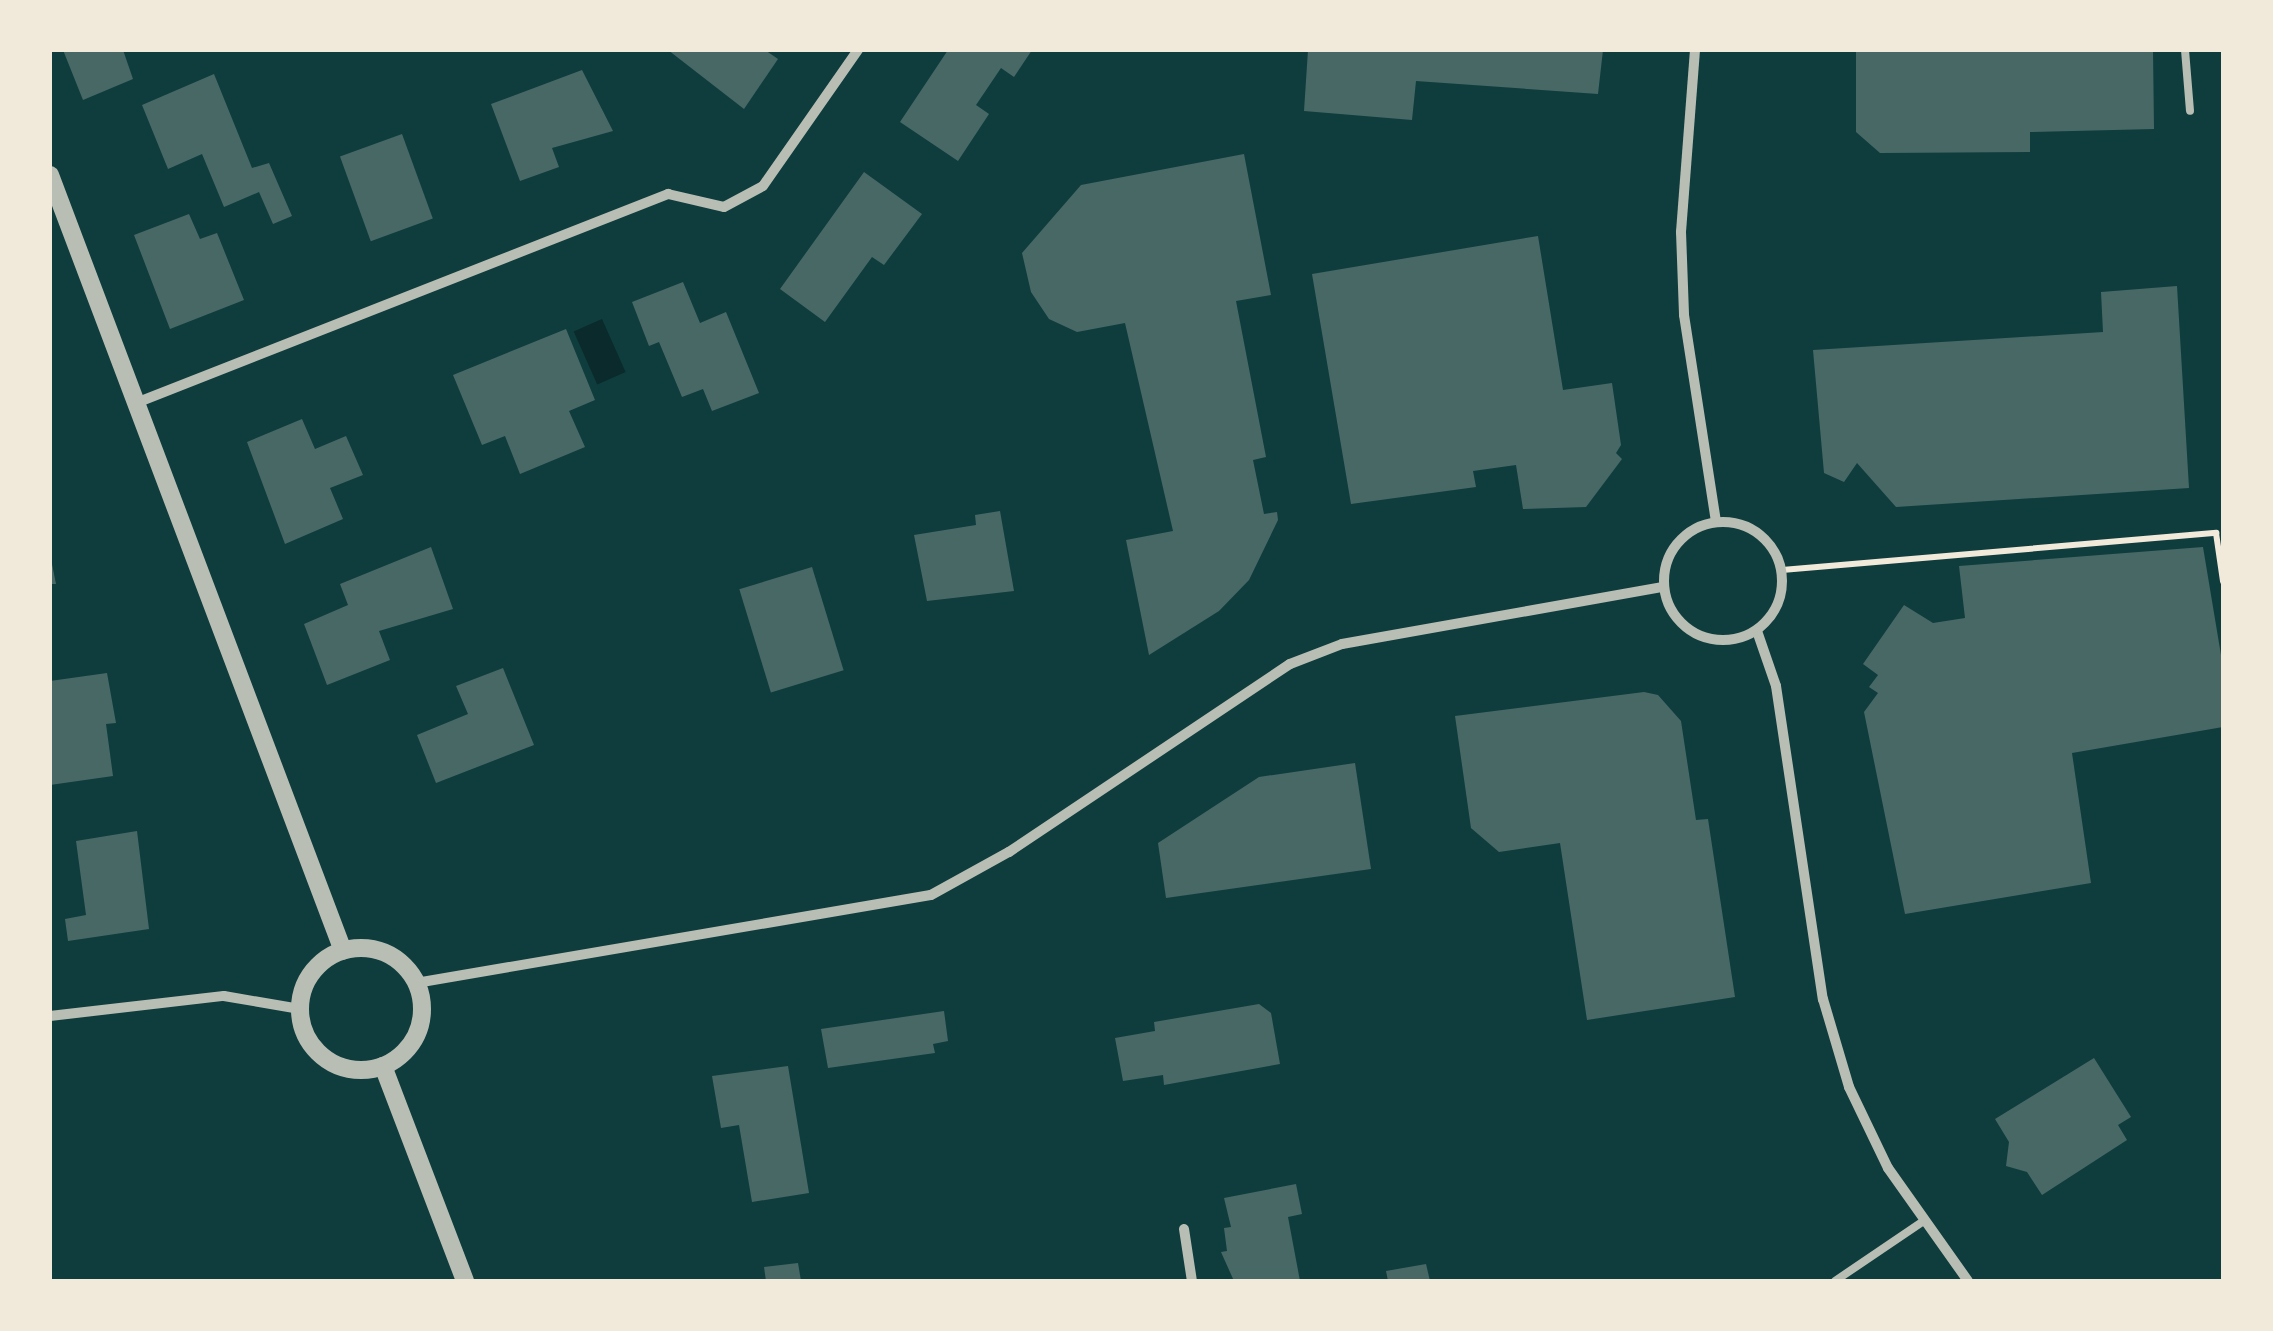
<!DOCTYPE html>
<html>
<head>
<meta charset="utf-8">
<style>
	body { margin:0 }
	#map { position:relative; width:2273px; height:1331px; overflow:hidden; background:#0f3d3e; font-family:"PT Sans Narrow",sans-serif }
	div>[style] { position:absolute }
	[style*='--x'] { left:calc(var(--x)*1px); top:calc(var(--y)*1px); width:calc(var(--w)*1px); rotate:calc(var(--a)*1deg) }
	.water>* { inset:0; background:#0a2a2b; transform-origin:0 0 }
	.building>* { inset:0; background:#486865; transform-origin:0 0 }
	.path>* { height:6px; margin:-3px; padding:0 3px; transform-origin:3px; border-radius:3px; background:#f1e9da }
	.service>* { height:8px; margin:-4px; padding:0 4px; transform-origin:4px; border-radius:4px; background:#b8beb3 }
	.minor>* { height:10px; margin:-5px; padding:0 5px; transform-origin:5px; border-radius:5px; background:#b8beb3 }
	.minor>.ring { margin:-5px; padding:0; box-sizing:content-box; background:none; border:10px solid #b8beb3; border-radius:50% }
	.tertiary>* { height:18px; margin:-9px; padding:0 9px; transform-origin:9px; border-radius:9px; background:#b8beb3 }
	.tertiary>.ring { margin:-9px; padding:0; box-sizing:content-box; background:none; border:18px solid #b8beb3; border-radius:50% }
	span { translate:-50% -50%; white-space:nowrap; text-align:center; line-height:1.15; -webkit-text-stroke:10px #f1e9da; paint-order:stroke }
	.frame { position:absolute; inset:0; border:52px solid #f1e9da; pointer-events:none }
</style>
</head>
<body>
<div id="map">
	<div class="water">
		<i style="left:602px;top:319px;width:58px;height:31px;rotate:66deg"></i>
	</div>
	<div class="building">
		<i style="clip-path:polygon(63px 50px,123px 50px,133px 79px,83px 100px)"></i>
		<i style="clip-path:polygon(668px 50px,765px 50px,778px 59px,744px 109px)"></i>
		<i style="clip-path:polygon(948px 50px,1032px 50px,1014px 77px,1001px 68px,976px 105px,989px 114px,958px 161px,900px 122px)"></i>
		<i style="clip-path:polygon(1308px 50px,1409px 52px,1603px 50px,1598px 94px,1416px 81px,1412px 120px,1304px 111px)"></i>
		<i style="clip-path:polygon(1856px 50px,2153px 50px,2154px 129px,2030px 132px,2030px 152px,1880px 153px,1856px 132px)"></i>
		<i style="clip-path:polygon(582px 70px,613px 131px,552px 148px,559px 167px,520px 181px,491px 104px)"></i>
		<i style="clip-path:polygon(214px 74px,252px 168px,269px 163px,292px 216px,273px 224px,259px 192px,224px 207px,202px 154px,168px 169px,142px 105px)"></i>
		<i style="left:402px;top:134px;width:90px;height:66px;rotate:70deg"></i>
		<i style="clip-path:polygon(1244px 154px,1271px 295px,1236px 301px,1266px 457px,1253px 460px,1264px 514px,1277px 512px,1278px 520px,1249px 580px,1219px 611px,1149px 655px,1126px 540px,1173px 531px,1125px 323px,1077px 332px,1049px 319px,1031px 292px,1022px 253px,1081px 185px)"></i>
		<i style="clip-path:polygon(864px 172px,922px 214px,884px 265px,872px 257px,825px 322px,780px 289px)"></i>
		<i style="clip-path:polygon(189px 214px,200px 239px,217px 233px,244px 300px,170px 329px,134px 235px)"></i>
		<i style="clip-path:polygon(1538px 236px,1563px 390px,1612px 383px,1621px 445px,1616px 453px,1622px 459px,1586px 507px,1523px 509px,1516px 465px,1473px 471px,1476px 487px,1351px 504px,1312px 274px)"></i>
		<i style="clip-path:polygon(683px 282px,700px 323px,726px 312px,759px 393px,712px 411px,703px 389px,682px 397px,659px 342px,649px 346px,632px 302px)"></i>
		<i style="clip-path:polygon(2177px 286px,2189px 488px,1896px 507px,1857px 463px,1844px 482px,1824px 473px,1813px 350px,2103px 332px,2101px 292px)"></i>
		<i style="clip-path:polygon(566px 329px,595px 400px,569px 411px,585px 447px,520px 474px,505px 436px,482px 445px,453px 375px)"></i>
		<i style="clip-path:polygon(302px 419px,315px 449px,346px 436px,363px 475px,330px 488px,343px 519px,285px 544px,247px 442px)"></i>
		<i style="clip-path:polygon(1000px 511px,1014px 591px,927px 601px,914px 535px,976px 525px,975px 515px)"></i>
		<i style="clip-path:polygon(431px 547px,453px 609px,379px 631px,390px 660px,327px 685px,304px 624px,348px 605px,340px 584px)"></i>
		<i style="clip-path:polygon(2203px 547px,2223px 667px,2223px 727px,2072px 753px,2091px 883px,1905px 914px,1864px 712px,1878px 693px,1869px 687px,1878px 675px,1863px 664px,1904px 605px,1933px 623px,1965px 618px,1959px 566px)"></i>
		<i style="clip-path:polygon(50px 554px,56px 584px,50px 584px)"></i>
		<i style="left:812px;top:567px;width:108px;height:76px;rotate:73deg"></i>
		<i style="clip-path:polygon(503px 668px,534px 745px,436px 783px,417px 735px,468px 714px,456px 686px)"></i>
		<i style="clip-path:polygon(107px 673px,116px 723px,106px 724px,113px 776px,50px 785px,50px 681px)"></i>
		<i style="clip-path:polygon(1644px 692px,1658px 695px,1681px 721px,1696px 820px,1708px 819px,1735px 997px,1587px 1020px,1560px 843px,1499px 852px,1471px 828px,1455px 716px)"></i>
		<i style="clip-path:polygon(1355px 763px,1371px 869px,1166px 898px,1158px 843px,1259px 777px)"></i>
		<i style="clip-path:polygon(137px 831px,149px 929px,68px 941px,65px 919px,86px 915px,76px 841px)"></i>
		<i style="clip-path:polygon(1259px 1004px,1271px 1013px,1280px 1064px,1164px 1085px,1163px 1075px,1123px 1081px,1115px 1038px,1155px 1031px,1154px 1022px)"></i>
		<i style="clip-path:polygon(944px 1011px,948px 1041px,933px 1044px,935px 1053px,828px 1068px,821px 1029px)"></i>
		<i style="clip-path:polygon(2094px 1058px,2131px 1117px,2118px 1125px,2127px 1140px,2042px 1195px,2027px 1172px,2006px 1166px,2009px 1142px,1995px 1119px)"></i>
		<i style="clip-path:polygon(788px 1066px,809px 1193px,752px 1202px,739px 1125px,721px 1128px,712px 1076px)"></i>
		<i style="clip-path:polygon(1296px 1184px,1302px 1214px,1288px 1217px,1300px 1281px,1234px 1281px,1221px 1252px,1227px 1251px,1224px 1228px,1231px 1227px,1224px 1198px)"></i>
		<i style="clip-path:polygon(798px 1263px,801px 1281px,766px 1281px,764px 1267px)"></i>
		<i style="clip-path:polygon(1426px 1264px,1430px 1281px,1388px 1281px,1386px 1271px)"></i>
	</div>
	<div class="path">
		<i style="--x:1782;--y:570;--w:436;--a:-4.9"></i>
		<i style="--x:2216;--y:533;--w:49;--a:81.7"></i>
	</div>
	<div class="service">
		<i style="--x:2185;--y:50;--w:61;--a:85.3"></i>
		<i style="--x:1835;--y:1281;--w:109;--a:-34.1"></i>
	</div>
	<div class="minor">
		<i style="--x:1695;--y:50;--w:183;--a:94.4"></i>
		<i style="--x:1681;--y:232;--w:83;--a:87.9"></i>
		<i style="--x:1684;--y:315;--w:209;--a:81.2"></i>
		<i style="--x:136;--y:403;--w:572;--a:-21.45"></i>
		<i style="--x:668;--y:194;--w:57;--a:13.1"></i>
		<i style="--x:724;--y:207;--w:44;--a:-28.3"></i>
		<i style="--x:763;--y:186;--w:166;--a:-55.1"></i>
		<i class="ring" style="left:1664px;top:522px;width:108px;height:108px"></i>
		<i style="--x:1757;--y:631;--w:58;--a:70.9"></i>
		<i style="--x:1776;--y:686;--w:317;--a:81.5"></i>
		<i style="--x:1823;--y:999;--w:92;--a:73.5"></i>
		<i style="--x:1849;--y:1087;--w:90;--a:64.3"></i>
		<i style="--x:1888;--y:1168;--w:138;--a:54.7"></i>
		<i style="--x:416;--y:983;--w:522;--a:-9.7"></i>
		<i style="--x:931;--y:895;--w:89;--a:-28.9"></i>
		<i style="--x:1009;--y:852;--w:338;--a:-33.8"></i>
		<i style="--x:1290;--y:664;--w:56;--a:-21"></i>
		<i style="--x:1342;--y:644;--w:326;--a:-10.1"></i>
		<i style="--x:50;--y:1016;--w:175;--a:-6.6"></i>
		<i style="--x:224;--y:996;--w:77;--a:9.7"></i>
		<i style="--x:1184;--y:1229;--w:53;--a:81.3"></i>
	</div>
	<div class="tertiary">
		<i style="--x:50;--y:175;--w:829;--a:69.31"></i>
		<i class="ring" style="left:300px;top:948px;width:104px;height:104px"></i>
		<i style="--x:383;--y:1066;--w:230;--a:69.1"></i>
	</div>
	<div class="frame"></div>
</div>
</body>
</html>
